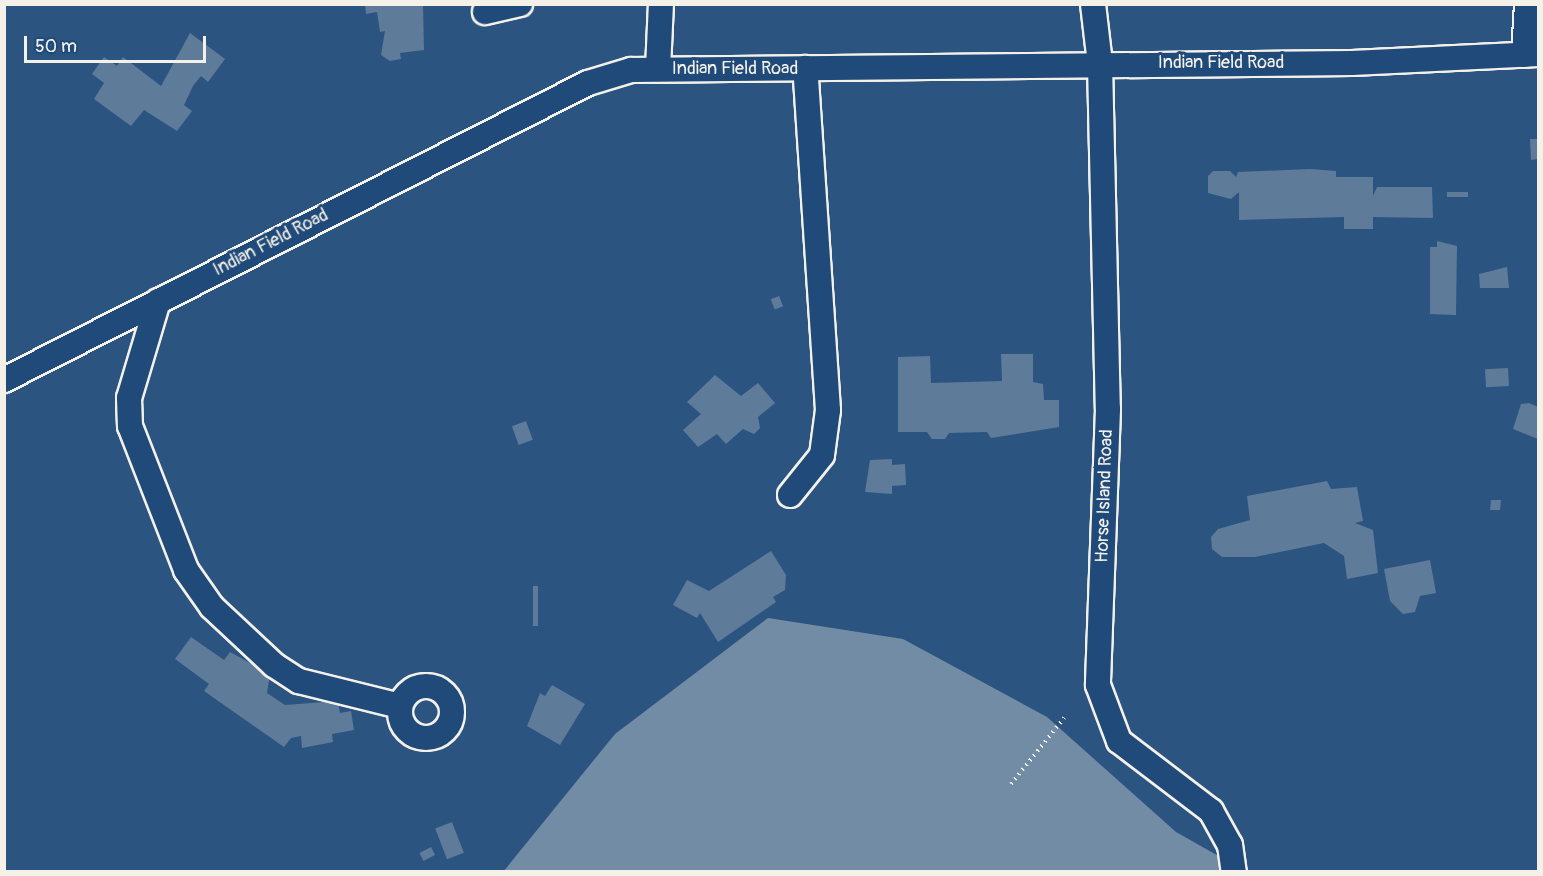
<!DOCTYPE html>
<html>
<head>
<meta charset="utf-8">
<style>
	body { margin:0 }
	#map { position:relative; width:1543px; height:876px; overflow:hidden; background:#2c5481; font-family:Pangolin,sans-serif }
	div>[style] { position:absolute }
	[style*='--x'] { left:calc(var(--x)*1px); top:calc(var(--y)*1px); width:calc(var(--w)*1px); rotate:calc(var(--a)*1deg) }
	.water>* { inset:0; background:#738ca6 }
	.building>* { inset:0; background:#5e7b9a; transform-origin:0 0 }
	.path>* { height:4px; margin-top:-2px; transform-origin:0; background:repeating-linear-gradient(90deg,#f4f1e8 0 1.5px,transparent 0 6px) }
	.roads { filter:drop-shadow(2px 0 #f4f1e8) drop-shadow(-2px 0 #f4f1e8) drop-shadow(0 2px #f4f1e8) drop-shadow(0 -2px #f4f1e8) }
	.minor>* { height:24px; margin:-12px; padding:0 12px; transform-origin:12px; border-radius:12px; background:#1f4a7a }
	.minor>.ring { margin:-12px; padding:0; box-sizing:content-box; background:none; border:24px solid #1f4a7a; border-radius:50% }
	span { translate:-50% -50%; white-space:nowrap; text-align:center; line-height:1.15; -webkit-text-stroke:6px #1f4a7a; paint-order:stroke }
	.street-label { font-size:18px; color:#f4f1e8 }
	.frame { position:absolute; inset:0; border:6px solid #f4f1e8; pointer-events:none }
	.scale { position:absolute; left:24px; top:36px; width:182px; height:27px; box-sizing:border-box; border:3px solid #f4f1e8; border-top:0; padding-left:8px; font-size:18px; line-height:21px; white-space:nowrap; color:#f4f1e8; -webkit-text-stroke:4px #1f4a7a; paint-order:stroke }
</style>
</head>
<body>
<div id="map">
	<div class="water">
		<i style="clip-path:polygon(768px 618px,903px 639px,1047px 717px,1176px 832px,1245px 871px,503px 872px,615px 734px)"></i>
	</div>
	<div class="building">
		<i style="clip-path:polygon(365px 4px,423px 5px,424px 50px,400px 53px,401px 59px,390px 61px,381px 55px,385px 31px,380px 32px,377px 12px,366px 14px)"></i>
		<i style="clip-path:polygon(190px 33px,225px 59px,208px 82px,201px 76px,193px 86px,184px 105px,192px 111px,177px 131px,144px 110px,131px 126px,94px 99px,104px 83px,92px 74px,104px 57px,117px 66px,123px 57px,161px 86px)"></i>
		<i style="clip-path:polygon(1530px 139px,1538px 139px,1538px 159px,1531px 160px)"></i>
		<i style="clip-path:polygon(1310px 169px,1336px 171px,1336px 177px,1373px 177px,1373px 196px,1377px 187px,1432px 187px,1433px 218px,1373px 217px,1373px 229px,1344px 229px,1344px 217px,1239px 220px,1239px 192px,1231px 199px,1208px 193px,1208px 176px,1213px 171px,1230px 171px,1236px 177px,1238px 172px)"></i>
		<i style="left:1468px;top:192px;width:5px;height:21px;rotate:90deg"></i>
		<i style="clip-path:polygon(1437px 241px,1457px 246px,1456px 315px,1430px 314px,1430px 247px,1437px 247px)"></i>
		<i style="clip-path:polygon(1507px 267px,1509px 288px,1480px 288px,1479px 274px)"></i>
		<i style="left:779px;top:296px;width:11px;height:9px;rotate:68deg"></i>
		<i style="clip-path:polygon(1001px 354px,1033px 354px,1033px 382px,1043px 384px,1044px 400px,1059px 400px,1059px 427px,991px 438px,987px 432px,949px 433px,945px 439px,932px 439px,927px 432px,898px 432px,898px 357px,930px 356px,931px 383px,1002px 381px)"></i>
		<i style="left:1508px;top:368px;width:18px;height:23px;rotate:87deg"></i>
		<i style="clip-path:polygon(715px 375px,741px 396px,758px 383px,775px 403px,758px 417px,760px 428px,754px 434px,743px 429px,726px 444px,717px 434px,698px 447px,683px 430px,701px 414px,687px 402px)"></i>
		<i style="clip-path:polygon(1529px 403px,1538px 407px,1538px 439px,1513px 429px,1521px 404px)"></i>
		<i style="left:526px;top:421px;width:20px;height:15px;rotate:70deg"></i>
		<i style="clip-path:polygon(892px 459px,892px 465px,905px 464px,906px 485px,892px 486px,892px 494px,865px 492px,870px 460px)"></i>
		<i style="clip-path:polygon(1327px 481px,1331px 489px,1357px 487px,1363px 521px,1355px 523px,1373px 530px,1378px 573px,1347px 579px,1344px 556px,1324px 543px,1255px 557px,1222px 557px,1212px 549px,1211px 537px,1218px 529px,1250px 520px,1247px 496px)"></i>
		<i style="clip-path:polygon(1491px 500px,1501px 500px,1500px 510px,1490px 510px)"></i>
		<i style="clip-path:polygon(771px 551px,786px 575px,785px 590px,773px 597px,776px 602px,718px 642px,700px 613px,697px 618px,673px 605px,687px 580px,709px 591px)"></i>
		<i style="clip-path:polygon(1430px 560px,1436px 593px,1420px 596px,1415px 612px,1403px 614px,1390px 601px,1384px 569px)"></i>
		<i style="left:533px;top:586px;width:5px;height:40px"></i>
		<i style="clip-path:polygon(191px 637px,224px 660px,230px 652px,270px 674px,267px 693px,285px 705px,338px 701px,340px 713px,351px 711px,354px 730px,332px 734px,333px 742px,302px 748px,301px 736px,291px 738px,284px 747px,204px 691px,209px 684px,175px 659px)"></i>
		<i style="clip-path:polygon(552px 685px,585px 704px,560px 745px,527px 726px,540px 693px,545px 696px)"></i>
		<i style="left:452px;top:822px;width:33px;height:18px;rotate:69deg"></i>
		<i style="left:431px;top:847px;width:9px;height:13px;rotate:63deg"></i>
	</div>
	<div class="path">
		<i style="--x:1011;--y:784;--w:85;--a:-51.2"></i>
	</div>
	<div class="roads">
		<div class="minor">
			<i style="--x:1093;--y:4;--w:60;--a:83.3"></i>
			<i style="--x:1100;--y:64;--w:345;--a:88.7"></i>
			<i style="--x:1108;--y:409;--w:276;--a:92.1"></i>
			<i style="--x:1098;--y:685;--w:60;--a:69.4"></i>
			<i style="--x:1119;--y:741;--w:116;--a:37.3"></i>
			<i style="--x:1211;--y:811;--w:39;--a:61"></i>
			<i style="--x:1230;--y:845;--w:27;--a:82"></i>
			<i style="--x:485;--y:12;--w:36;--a:-13"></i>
			<i style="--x:1524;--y:55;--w:51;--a:-86.6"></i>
			<i style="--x:658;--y:69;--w:65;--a:-87.4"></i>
			<i style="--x:158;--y:301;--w:101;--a:106.6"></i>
			<i style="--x:129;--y:398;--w:28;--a:88"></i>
			<i style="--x:130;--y:426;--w:155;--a:68.7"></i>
			<i style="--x:186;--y:570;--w:45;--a:54.9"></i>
			<i style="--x:212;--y:607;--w:85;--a:43.1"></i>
			<i style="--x:274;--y:665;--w:30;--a:33"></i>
			<i style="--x:299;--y:681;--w:104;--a:13.9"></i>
			<i style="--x:4;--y:380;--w:655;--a:-26.96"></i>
			<i style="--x:588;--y:83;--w:45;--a:-16.8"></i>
			<i style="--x:631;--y:70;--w:721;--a:-0.56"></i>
			<i style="--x:1352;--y:63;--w:186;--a:-2.8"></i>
			<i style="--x:790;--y:495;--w:51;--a:-51.3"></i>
			<i style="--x:822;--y:455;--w:45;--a:-82.4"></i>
			<i style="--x:828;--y:410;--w:343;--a:-93.8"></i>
			<i class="ring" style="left:400px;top:686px;width:28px;height:28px"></i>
		</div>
	</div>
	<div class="street-label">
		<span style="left:1221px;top:63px">Indian Field Road</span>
		<span style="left:735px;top:69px">Indian Field Road</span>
		<span style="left:271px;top:243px;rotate:-27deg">Indian Field Road</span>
		<span style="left:1105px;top:496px;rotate:-88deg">Horse Island Road</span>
	</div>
	<div class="frame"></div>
	<div class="scale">50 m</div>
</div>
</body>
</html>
